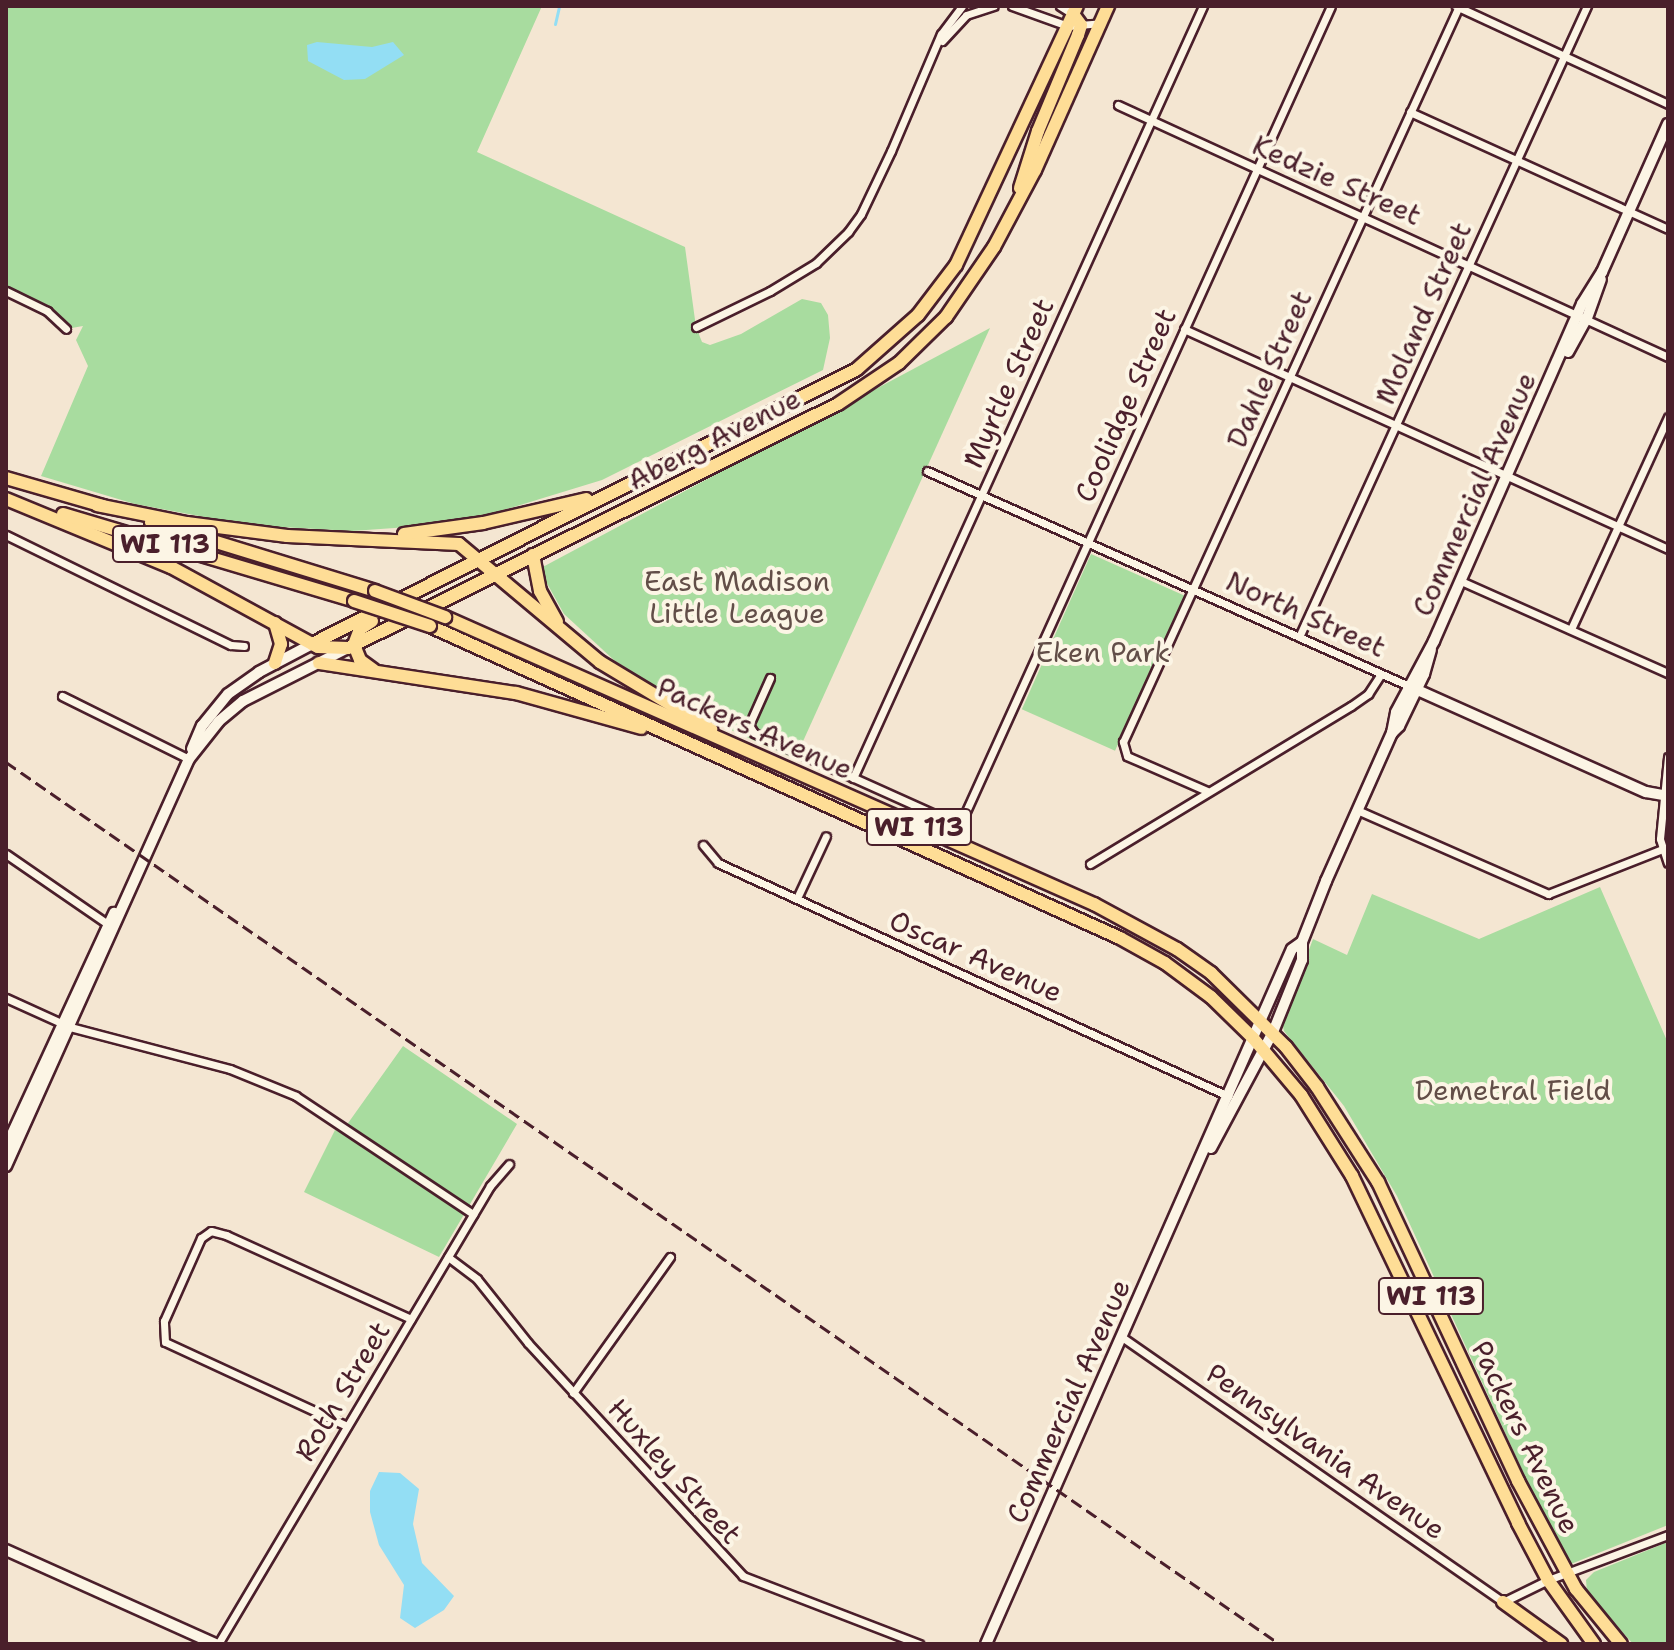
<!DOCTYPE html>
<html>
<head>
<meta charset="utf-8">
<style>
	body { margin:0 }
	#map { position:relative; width:1674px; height:1650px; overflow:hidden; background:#f4e6d2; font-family:"Shantell Sans",sans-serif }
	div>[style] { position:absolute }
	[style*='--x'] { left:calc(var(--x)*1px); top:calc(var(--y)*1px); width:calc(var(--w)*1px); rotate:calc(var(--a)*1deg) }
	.green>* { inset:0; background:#a8dc9f; transform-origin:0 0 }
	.water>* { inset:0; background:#93def4 }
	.stream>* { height:3px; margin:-1.5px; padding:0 1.5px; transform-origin:1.5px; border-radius:1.5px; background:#93def4 }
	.roads { filter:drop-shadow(2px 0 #4a1f2b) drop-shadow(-2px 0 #4a1f2b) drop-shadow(0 2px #4a1f2b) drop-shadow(0 -2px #4a1f2b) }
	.street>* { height:7px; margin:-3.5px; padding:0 3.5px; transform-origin:3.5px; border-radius:3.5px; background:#fcf5e5 }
	.secondary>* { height:10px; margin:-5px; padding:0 5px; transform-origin:5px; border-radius:5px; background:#fcf5e5 }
	.primary>* { height:12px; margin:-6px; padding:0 6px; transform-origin:6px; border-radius:6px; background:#fedd96 }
	.rail>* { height:3px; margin-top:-1.5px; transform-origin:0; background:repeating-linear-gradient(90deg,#4a1f2b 0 12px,transparent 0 18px) }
	.bridges { filter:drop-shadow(2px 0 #4a1f2b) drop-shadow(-2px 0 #4a1f2b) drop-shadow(0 2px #4a1f2b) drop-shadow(0 -2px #4a1f2b) }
	.primary-bridge>* { height:12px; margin:-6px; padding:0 6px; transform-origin:6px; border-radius:6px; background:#fedd96 }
	span { translate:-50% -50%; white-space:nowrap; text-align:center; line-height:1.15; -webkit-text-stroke:8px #fcf5e5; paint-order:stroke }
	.shield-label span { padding:2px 6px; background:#fcf5e5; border:2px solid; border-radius:6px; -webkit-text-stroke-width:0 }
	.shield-label { font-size:26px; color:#4a1f2b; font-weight:700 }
	.street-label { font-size:28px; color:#4a1f2b }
	.park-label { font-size:28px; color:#624e48 }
	.frame { position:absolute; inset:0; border:8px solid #4a1f2b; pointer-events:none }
</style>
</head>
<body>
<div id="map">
	<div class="green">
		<i style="clip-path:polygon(6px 6px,542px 6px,477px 152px,685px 247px,696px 327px,702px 342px,710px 345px,741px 334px,802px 299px,821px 303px,828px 315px,830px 338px,823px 370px,602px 480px,494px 513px,437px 525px,352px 531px,247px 525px,135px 504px,41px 476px,88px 366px,76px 340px,83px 326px,66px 329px,58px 319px,6px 291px)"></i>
		<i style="clip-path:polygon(990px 328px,795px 759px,709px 720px,615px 661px,564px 614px,539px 569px)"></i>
		<i style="left:1091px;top:554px;width:102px;height:170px;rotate:24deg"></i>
		<i style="clip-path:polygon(1600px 887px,1668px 1043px,1668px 1525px,1566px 1566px,1397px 1196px,1344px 1106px,1284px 1031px,1282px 1022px,1313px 939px,1347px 955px,1372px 894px,1479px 939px)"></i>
		<i style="clip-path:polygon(403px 1046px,517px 1124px,439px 1257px,304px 1192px,335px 1130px,341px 1133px)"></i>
		<i style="clip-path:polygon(1668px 1542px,1668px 1644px,1633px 1644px,1587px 1592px,1586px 1580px,1594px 1572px)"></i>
	</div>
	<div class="water">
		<i style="clip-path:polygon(317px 42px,372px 47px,393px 42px,404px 55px,365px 79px,344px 80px,308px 61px,307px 45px)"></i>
		<i style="clip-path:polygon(379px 1472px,400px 1473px,419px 1489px,413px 1524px,422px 1563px,454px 1596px,444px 1610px,415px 1628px,400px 1618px,404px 1585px,379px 1545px,370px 1512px,370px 1491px)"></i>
	</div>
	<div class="stream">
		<i style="--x:555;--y:24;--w:18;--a:-77"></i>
	</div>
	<div class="roads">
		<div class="street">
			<i style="--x:1012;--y:6;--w:59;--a:19.7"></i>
			<i style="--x:1068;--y:26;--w:33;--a:-5"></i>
			<i style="--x:1060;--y:6;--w:15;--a:32"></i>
			<i style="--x:1456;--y:6;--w:234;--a:24.8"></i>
			<i style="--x:942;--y:41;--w:35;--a:-47"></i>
			<i style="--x:966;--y:15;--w:29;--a:-18"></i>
			<i style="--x:1118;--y:105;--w:605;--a:24.62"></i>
			<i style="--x:1410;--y:112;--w:283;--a:24.4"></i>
			<i style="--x:6;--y:291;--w:46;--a:26"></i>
			<i style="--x:47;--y:311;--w:26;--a:43"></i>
			<i style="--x:696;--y:327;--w:82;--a:-25.9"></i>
			<i style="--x:770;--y:291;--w:54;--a:-31.3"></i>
			<i style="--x:816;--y:263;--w:45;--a:-44.1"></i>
			<i style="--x:848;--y:232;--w:22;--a:-54"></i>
			<i style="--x:861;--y:214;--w:70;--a:-64.5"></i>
			<i style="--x:891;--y:151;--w:127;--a:-66.9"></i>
			<i style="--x:941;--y:34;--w:35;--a:-53"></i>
			<i style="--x:1184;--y:329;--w:532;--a:24.44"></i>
			<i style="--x:927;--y:471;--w:528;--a:24.04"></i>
			<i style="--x:6;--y:535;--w:250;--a:26.1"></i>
			<i style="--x:231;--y:645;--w:13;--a:4"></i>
			<i style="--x:1461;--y:581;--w:227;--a:24"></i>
			<i style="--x:1571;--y:629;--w:233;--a:-65.4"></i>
			<i style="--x:1299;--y:637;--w:694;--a:-65.47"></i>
			<i style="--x:770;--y:678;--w:51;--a:114.1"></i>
			<i style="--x:749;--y:725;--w:9;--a:58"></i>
			<i style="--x:754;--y:733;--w:217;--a:24.2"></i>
			<i style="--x:952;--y:822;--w:12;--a:-20"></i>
			<i style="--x:963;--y:818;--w:891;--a:-65.62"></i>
			<i style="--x:62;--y:696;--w:142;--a:26.4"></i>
			<i style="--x:1668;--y:757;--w:82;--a:95.6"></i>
			<i style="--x:1660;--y:839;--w:25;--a:72"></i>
			<i style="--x:853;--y:778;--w:848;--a:-65.61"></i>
			<i style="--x:1207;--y:791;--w:87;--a:-156.4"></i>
			<i style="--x:1127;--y:756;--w:15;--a:-106"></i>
			<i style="--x:1123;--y:742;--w:809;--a:-65.46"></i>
			<i style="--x:1357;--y:810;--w:209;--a:23.7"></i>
			<i style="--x:1548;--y:894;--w:123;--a:-21.5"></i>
			<i style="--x:703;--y:845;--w:23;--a:50"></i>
			<i style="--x:718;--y:863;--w:561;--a:24.55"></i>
			<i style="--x:6;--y:854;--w:125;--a:34.6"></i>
			<i style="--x:1090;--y:864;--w:305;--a:-31.2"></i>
			<i style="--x:1351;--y:706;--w:21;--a:-35"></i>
			<i style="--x:1368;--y:694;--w:24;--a:-57"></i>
			<i style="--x:797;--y:898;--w:68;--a:-64.9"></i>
			<i style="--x:6;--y:998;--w:70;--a:24.4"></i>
			<i style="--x:70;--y:1027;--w:165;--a:14.7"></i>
			<i style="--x:230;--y:1069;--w:71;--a:22.2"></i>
			<i style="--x:296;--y:1096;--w:213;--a:33.7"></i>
			<i style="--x:448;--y:1257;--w:36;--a:37"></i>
			<i style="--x:477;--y:1279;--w:82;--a:51.4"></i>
			<i style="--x:528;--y:1343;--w:317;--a:47.3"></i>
			<i style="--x:743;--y:1576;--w:189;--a:21.1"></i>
			<i style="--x:1122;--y:1337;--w:464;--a:34.8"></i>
			<i style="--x:1503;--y:1602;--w:50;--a:-26.1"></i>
			<i style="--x:1548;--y:1580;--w:128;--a:-20.6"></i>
			<i style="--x:573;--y:1393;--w:167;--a:-54.5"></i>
			<i style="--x:347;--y:1426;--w:200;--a:-155.2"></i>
			<i style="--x:165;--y:1342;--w:21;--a:-93"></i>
			<i style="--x:164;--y:1321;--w:91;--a:-66"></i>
			<i style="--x:201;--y:1238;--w:12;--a:-35"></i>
			<i style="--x:211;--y:1231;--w:16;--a:15"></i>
			<i style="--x:226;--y:1235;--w:203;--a:24.4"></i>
			<i style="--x:218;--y:1644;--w:533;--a:-59.29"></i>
			<i style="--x:490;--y:1186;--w:29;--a:-49"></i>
		</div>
		<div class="secondary">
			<i style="--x:1568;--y:352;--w:39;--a:-61"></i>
			<i style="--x:1587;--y:318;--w:41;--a:-70.3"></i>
			<i style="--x:1413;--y:688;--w:255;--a:24.1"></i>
			<i style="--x:1646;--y:792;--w:22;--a:10"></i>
			<i style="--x:1392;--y:733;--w:21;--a:-79"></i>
			<i style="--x:1396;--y:712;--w:81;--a:-61.8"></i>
			<i style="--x:1434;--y:641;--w:368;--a:-66.3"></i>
			<i style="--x:1582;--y:304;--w:38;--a:-58"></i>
			<i style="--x:1602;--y:272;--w:162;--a:-66"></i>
			<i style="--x:192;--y:749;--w:25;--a:-67"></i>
			<i style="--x:202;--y:726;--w:41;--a:-50.9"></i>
			<i style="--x:228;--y:694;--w:38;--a:-35"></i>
			<i style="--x:259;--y:672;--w:60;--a:-27.8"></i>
			<i style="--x:6;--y:1147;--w:258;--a:-65.2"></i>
			<i style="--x:1211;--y:1148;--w:132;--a:-61.9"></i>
			<i style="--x:1273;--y:1032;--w:78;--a:-68.1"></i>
			<i style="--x:1302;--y:960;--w:18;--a:-90"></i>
			<i style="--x:1302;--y:942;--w:66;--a:-68.5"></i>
			<i style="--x:1326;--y:881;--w:162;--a:-66"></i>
			<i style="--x:1392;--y:733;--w:10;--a:-45"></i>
			<i style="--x:1399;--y:726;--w:58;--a:-64.3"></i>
			<i style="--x:1424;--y:674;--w:25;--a:-74"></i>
			<i style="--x:6;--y:1166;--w:446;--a:-65.8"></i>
			<i style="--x:189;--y:759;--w:48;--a:-51.7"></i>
			<i style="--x:219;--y:721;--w:31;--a:-40"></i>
			<i style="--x:243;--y:701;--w:115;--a:-26.8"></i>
			<i style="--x:6;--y:1550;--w:229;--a:24.2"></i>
			<i style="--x:986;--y:1644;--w:759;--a:-66.24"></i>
			<i style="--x:1292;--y:949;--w:12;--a:-35"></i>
		</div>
		<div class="primary">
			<i style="--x:1020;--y:188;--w:60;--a:-72.5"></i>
			<i style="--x:1038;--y:131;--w:104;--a:-67.4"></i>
			<i style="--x:1078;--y:35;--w:10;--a:-73"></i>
			<i style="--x:1081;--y:25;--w:14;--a:-126"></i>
			<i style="--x:6;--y:478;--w:101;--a:16.1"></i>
			<i style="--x:6;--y:499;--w:178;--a:22.4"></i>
			<i style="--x:171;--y:567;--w:167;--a:28.6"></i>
			<i style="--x:318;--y:647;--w:30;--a:2"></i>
			<i style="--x:348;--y:648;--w:547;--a:-26.47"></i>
			<i style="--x:838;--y:404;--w:73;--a:-33.9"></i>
			<i style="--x:899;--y:363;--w:66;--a:-44.4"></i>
			<i style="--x:946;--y:317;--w:85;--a:-55.6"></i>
			<i style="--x:994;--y:247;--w:87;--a:-62"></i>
			<i style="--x:1035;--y:170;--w:180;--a:-66"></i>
			<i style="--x:97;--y:505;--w:92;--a:11.3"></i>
			<i style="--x:187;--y:523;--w:101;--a:7.4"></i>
			<i style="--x:287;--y:536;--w:172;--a:2.7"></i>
			<i style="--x:459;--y:544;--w:184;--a:39.9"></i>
			<i style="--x:600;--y:662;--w:130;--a:31.1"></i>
			<i style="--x:63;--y:514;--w:304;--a:16.6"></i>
			<i style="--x:151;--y:522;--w:234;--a:17.1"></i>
			<i style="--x:404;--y:534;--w:80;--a:-7.9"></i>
			<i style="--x:483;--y:523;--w:106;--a:-13.1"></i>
			<i style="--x:533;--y:555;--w:37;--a:79"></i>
			<i style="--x:540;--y:591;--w:35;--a:61"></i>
			<i style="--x:445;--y:617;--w:710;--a:23.86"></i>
			<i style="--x:1094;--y:904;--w:94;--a:28.5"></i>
			<i style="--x:1177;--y:949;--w:42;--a:35.2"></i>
			<i style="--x:1211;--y:973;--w:105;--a:44.6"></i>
			<i style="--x:1286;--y:1047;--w:51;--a:52.2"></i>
			<i style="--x:1317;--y:1087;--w:113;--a:57.3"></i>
			<i style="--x:1378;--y:1182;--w:330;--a:64.9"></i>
			<i style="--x:1518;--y:1481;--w:123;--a:61.8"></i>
			<i style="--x:1576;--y:1589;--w:71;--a:50.7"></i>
			<i style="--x:372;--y:621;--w:14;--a:146"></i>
			<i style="--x:360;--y:629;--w:17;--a:111"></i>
			<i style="--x:354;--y:645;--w:16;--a:68"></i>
			<i style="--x:360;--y:660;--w:17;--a:36"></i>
			<i style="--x:275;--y:623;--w:22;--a:74"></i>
			<i style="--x:281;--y:644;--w:20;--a:108"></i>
			<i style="--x:430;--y:626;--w:757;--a:24.33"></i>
			<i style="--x:1120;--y:938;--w:51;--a:29.1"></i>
			<i style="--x:1165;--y:963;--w:57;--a:36.5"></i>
			<i style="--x:1211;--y:997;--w:59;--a:44.3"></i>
			<i style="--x:1253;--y:1038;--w:75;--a:49.9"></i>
			<i style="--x:1301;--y:1095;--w:96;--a:57.8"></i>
			<i style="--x:1352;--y:1176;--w:385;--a:64.4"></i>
			<i style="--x:1518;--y:1523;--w:64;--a:62.2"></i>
			<i style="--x:1548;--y:1580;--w:79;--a:54.3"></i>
			<i style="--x:312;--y:644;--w:610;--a:-26.77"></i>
			<i style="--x:857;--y:369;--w:81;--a:-41.5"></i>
			<i style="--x:918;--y:315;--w:63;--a:-52.8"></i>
			<i style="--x:956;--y:265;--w:286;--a:-65"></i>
			<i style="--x:319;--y:663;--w:199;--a:8.7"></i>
			<i style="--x:516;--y:693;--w:130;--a:15.6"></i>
			<i style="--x:1503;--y:1602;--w:72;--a:35.9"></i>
		</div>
	</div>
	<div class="rail">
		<i style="--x:6;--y:762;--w:1550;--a:34.7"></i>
	</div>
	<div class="bridges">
		<div class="primary-bridge">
			<i style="--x:375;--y:591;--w:75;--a:20.4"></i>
			<i style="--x:354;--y:601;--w:80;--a:18.2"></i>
		</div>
	</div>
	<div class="shield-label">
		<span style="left:165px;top:544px">WI 113</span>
		<span style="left:919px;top:827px">WI 113</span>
		<span style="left:1431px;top:1296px">WI 113</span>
	</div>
	<div class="street-label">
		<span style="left:1337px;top:180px;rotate:24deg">Kedzie Street</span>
		<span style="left:1423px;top:313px;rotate:-66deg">Moland Street</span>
		<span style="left:1269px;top:369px;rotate:-66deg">Dahle Street</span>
		<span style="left:1008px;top:383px;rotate:-66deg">Myrtle Street</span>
		<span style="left:1125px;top:405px;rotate:-66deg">Coolidge Street</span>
		<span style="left:714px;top:439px;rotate:-27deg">Aberg Avenue</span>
		<span style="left:1474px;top:494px;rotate:-66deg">Commercial Avenue</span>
		<span style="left:1306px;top:614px;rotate:24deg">North Street</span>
		<span style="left:755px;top:728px;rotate:24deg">Packers Avenue</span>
		<span style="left:976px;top:956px;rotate:24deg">Oscar Avenue</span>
		<span style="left:342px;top:1391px;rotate:-59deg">Roth Street</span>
		<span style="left:1068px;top:1401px;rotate:-66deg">Commercial Avenue</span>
		<span style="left:1526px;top:1437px;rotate:64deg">Packers Avenue</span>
		<span style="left:1326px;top:1451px;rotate:35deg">Pennsylvania Avenue</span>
		<span style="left:675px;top:1471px;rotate:48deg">Huxley Street</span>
	</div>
	<div class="park-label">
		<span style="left:737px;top:597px">East Madison<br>Little League</span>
		<span style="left:1103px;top:652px">Eken Park</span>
		<span style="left:1513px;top:1090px">Demetral Field</span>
	</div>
	<div class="frame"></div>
</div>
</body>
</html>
